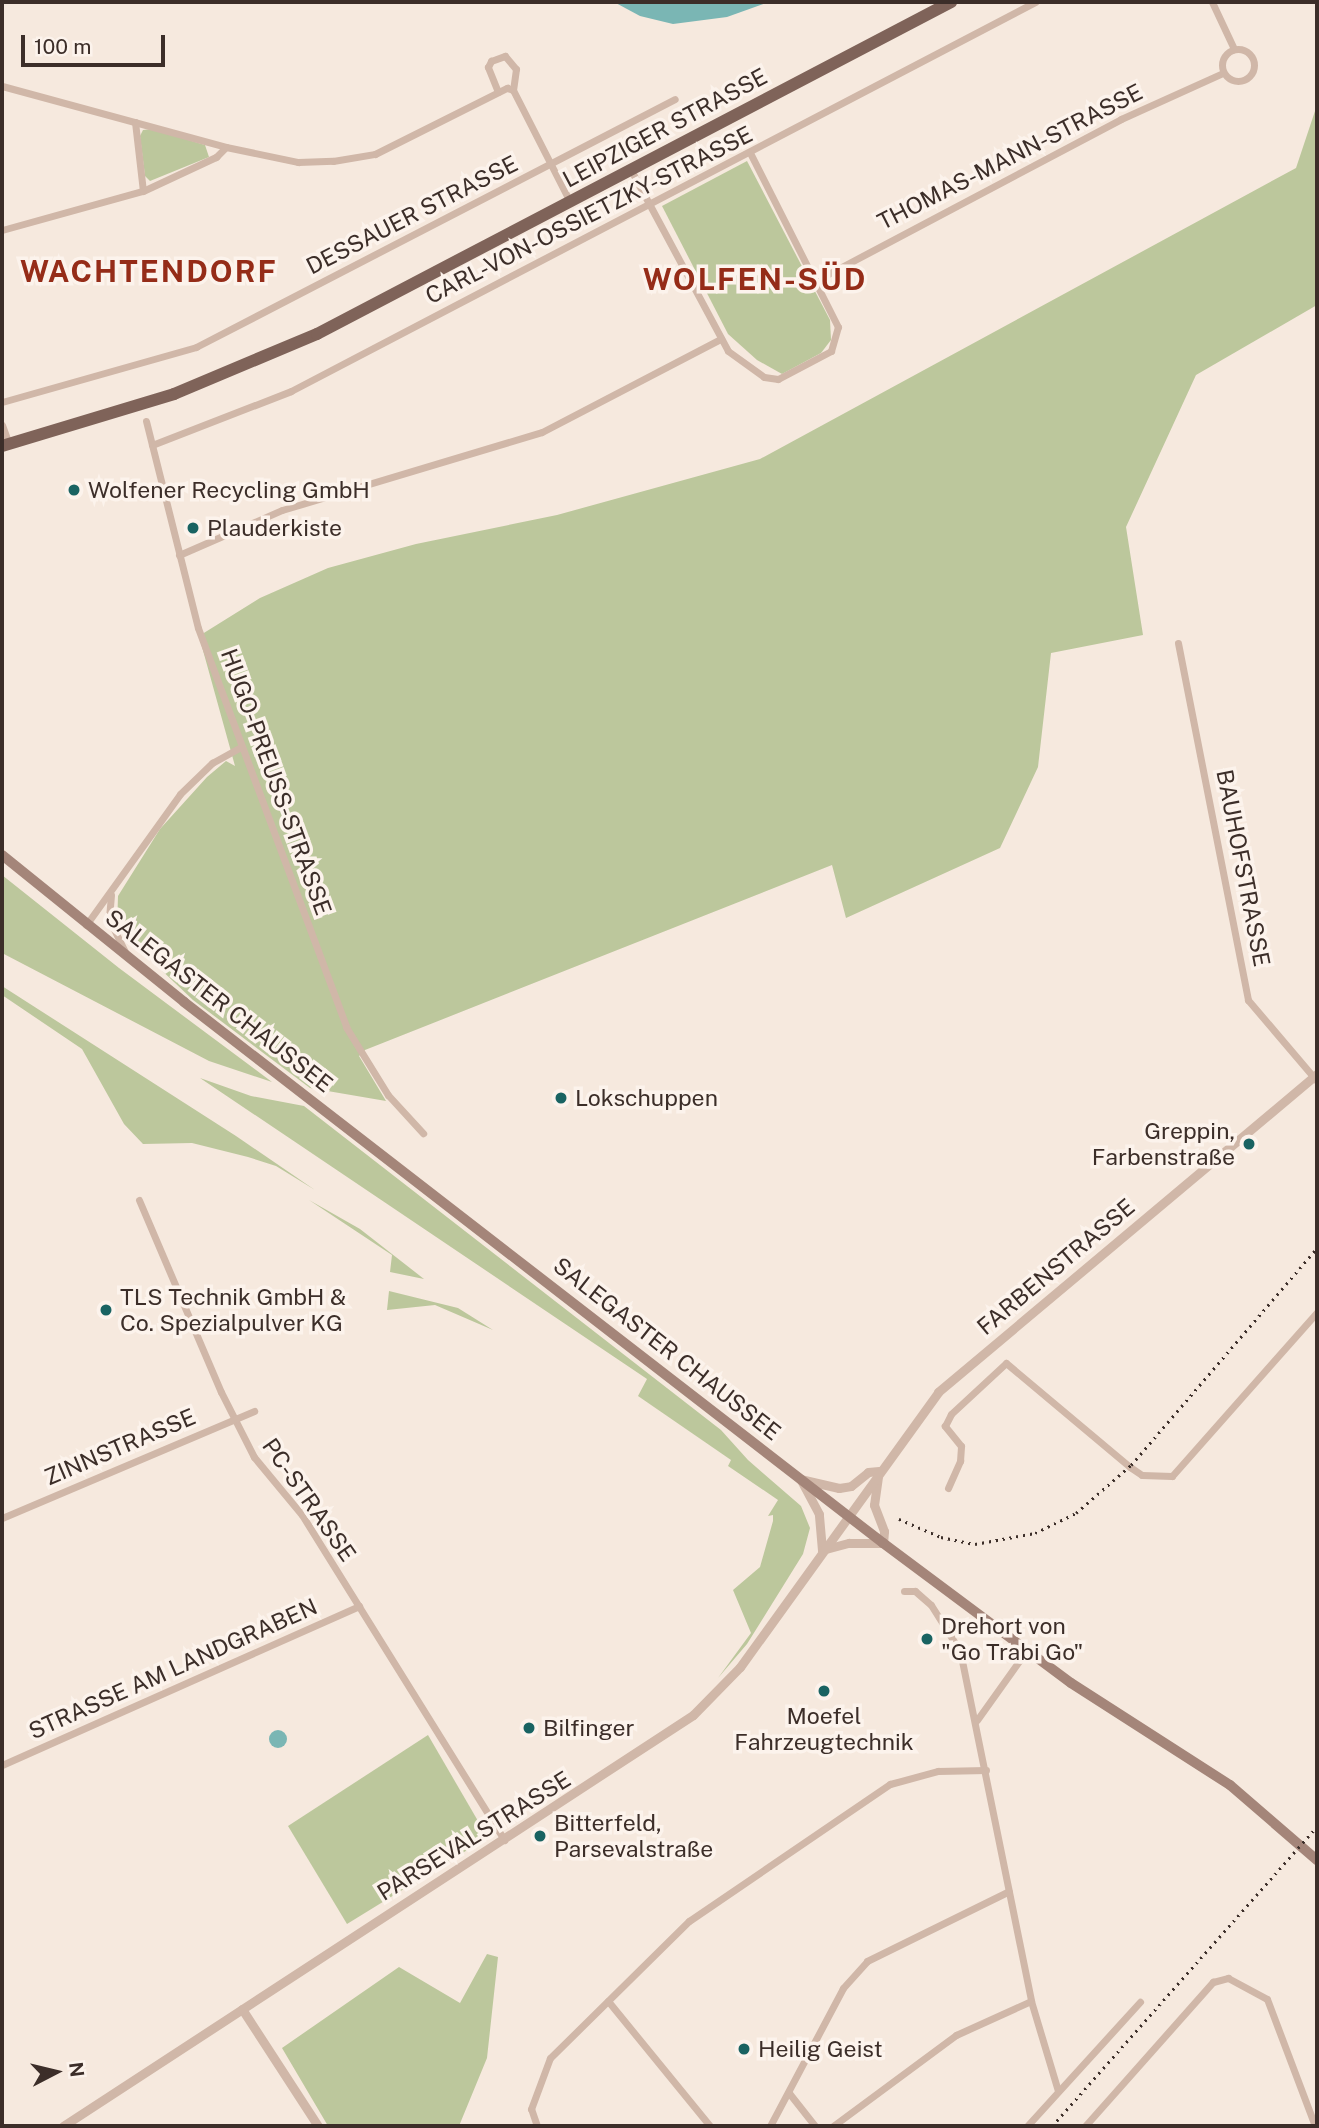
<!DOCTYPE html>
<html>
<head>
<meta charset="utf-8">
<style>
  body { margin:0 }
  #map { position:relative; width:1319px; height:2128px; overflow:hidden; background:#f6e9de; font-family:"Public Sans",sans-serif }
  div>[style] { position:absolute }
  .green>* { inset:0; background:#bcc79c }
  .water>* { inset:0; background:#7ab6b4 }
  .round { border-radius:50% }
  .minor>* { height:7px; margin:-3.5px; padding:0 3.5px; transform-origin:3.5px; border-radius:3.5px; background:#d0b7a8 }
  .minor>.ring { margin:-3.5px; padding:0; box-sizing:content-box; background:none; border:7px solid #d0b7a8; border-radius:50% }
  .tertiary>* { height:9px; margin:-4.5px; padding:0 4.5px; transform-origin:4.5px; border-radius:4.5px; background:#d0b7a8 }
  .secondary>* { height:10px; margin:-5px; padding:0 5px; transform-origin:5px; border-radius:5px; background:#a48579 }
  .primary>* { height:12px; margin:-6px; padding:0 6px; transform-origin:6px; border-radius:6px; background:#7f6359 }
  .rail>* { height:2.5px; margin-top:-1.25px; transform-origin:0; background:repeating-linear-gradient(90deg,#3c2e29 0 2px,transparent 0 7px) }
  .dots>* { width:19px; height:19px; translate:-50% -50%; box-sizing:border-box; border:4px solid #fcf3ec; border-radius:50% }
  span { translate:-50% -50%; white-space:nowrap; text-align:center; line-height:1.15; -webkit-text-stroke:7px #fcf3ec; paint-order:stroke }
  .street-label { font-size:23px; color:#3c2e29 }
  .poi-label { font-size:23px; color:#3c2e29 }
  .left { translate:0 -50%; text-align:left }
  .right { translate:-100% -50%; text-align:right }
  .district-label { font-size:30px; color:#952c18; font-weight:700; letter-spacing:2px }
  .frame { position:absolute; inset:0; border:4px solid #3c2e29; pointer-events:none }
  .north { position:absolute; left:21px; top:2037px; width:70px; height:70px; -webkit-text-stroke:5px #fcf3ec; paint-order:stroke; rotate:83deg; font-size:19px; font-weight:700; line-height:28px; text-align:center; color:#3c2e29 }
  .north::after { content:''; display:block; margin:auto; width:24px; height:32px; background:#3c2e29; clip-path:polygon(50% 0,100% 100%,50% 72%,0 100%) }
  .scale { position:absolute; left:21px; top:35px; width:144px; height:32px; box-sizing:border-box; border:4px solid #3c2e29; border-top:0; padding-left:9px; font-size:21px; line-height:24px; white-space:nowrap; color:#3c2e29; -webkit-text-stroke:5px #fcf3ec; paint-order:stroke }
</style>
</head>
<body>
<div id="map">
  <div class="green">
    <i style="clip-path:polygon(1317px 105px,1317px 305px,1196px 375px,1126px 527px,1143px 635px,1051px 653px,1038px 767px,1000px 848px,846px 918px,832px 865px,365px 1050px,359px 1056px,386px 1101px,310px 1088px,193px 1000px,117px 928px,118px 896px,160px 829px,207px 777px,226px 761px,235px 766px,199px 636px,260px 598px,328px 568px,416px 544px,557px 515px,760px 459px,1296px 168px)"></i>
    <i style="clip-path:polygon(152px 129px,205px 145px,209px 157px,150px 181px,145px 176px,140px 136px,143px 130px)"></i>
    <i style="clip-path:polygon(747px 161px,830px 320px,831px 340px,821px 353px,782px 374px,757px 360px,728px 334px,662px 206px)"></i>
    <i style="clip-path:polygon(2px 875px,119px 968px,272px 1082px,209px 1061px,2px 953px)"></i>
    <i style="clip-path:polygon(2px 986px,236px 1136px,315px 1190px,276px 1166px,248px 1157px,192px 1143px,143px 1144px,124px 1124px,82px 1049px,2px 995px)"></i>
    <i style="clip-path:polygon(200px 1078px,251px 1096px,304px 1106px,721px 1430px,748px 1460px,801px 1506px,810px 1528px,803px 1554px,747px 1644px,718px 1678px,751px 1633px,733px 1590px,760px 1567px,773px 1521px,773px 1515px,768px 1516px,778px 1500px,728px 1466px,731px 1460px,638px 1396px,647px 1379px)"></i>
    <i style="clip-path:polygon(309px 1200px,360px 1229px,424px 1279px,390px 1272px,392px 1255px)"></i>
    <i style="clip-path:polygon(389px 1291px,458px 1308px,493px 1330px,435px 1305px,387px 1310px)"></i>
    <i style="clip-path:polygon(428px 1735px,485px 1833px,482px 1841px,347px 1924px,288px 1826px)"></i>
    <i style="clip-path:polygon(487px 1954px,498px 1957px,487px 2058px,459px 2126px,328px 2126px,282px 2048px,399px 1967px,460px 2003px)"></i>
  </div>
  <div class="water">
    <i style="clip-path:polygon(614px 2px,769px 2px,727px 17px,673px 24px,640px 16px)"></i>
    <i class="round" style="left:269px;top:1730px;width:18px;height:18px"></i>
  </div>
  <div class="minor">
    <i style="left:1212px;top:2px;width:52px;rotate:64.9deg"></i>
    <i class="ring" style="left:1222px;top:49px;width:25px;height:25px"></i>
    <i style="left:2px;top:86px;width:232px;rotate:15.2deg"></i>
    <i style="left:226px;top:147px;width:74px;rotate:11.8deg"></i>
    <i style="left:298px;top:162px;width:35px;rotate:-2deg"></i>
    <i style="left:333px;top:161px;width:43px;rotate:-9.5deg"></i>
    <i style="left:375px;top:154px;width:148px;rotate:-26.6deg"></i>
    <i style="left:507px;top:88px;width:6px;rotate:18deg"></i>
    <i style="left:513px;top:90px;width:126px;rotate:63deg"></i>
    <i style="left:498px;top:92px;width:27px;rotate:-112deg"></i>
    <i style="left:488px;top:67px;width:7px;rotate:-63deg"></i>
    <i style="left:491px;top:61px;width:15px;rotate:-20deg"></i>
    <i style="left:505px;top:56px;width:17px;rotate:50deg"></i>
    <i style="left:516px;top:69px;width:21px;rotate:98deg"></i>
    <i style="left:135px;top:122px;width:69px;rotate:83.4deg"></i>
    <i style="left:631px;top:170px;width:205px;rotate:61.8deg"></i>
    <i style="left:728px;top:351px;width:44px;rotate:35.8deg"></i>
    <i style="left:764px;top:377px;width:14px;rotate:8deg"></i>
    <i style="left:778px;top:379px;width:60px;rotate:-27.8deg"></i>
    <i style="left:831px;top:351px;width:25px;rotate:-74deg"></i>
    <i style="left:838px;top:327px;width:195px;rotate:-116.8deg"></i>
    <i style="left:2px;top:230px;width:146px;rotate:-15.5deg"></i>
    <i style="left:143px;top:191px;width:81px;rotate:-25deg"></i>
    <i style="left:216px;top:157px;width:14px;rotate:-45deg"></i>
    <i style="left:817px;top:280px;width:344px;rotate:-27.9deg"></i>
    <i style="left:1121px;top:119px;width:112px;rotate:-24.3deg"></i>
    <i style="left:2px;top:402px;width:202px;rotate:-15.8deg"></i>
    <i style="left:196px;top:347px;width:539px;rotate:-27.37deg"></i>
    <i style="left:146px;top:421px;width:213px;rotate:75.9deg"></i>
    <i style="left:198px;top:628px;width:426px;rotate:69.6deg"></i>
    <i style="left:346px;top:1027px;width:80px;rotate:58.3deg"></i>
    <i style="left:388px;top:1095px;width:52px;rotate:47.4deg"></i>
    <i style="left:2px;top:425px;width:20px;rotate:70deg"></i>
    <i style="left:152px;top:445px;width:149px;rotate:-21.2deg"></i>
    <i style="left:291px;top:391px;width:840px;rotate:-27.6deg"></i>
    <i style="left:179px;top:555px;width:112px;rotate:-23.6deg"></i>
    <i style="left:282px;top:510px;width:271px;rotate:-16.7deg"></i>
    <i style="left:542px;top:432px;width:202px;rotate:-27.5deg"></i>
    <i style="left:1178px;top:643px;width:364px;rotate:78.9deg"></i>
    <i style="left:1248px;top:1000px;width:106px;rotate:49.6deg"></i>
    <i style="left:111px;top:895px;width:24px;rotate:95deg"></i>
    <i style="left:109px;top:919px;width:37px;rotate:64deg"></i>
    <i style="left:86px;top:925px;width:161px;rotate:-54.3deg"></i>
    <i style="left:180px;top:794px;width:45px;rotate:-44.1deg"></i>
    <i style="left:212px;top:763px;width:33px;rotate:-29deg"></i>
    <i style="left:139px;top:1200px;width:209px;rotate:66.9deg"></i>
    <i style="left:221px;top:1392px;width:73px;rotate:63.1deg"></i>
    <i style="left:254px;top:1457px;width:75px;rotate:50.4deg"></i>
    <i style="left:302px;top:1515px;width:383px;rotate:58.1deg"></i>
    <i style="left:948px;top:1488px;width:30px;rotate:-66deg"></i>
    <i style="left:960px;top:1461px;width:15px;rotate:-86deg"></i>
    <i style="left:961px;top:1446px;width:26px;rotate:-129deg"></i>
    <i style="left:945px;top:1426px;width:13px;rotate:-63deg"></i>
    <i style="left:951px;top:1414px;width:75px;rotate:-42.8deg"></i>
    <i style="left:1006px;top:1363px;width:162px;rotate:40deg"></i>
    <i style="left:1130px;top:1467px;width:14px;rotate:34deg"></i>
    <i style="left:1142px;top:1475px;width:30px;rotate:2deg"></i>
    <i style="left:1172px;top:1476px;width:219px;rotate:-48.5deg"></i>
    <i style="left:2px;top:1518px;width:274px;rotate:-23deg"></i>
    <i style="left:904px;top:1591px;width:11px"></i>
    <i style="left:915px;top:1591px;width:21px;rotate:41deg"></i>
    <i style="left:931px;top:1605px;width:54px;rotate:57.8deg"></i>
    <i style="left:960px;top:1651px;width:357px;rotate:78.5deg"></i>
    <i style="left:1031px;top:2001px;width:94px;rotate:73.3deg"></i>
    <i style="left:977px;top:1720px;width:86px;rotate:-54.5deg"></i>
    <i style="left:2px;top:1765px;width:391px;rotate:-24deg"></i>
    <i style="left:608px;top:2001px;width:161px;rotate:50.8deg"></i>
    <i style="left:789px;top:2093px;width:42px;rotate:51.8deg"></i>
    <i style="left:537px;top:2126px;width:18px;rotate:-109deg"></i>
    <i style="left:531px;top:2109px;width:54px;rotate:-69.6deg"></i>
    <i style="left:550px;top:2058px;width:195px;rotate:-44.6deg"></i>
    <i style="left:689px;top:1921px;width:243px;rotate:-34.3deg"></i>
    <i style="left:890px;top:1784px;width:50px;rotate:-15.2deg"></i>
    <i style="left:938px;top:1771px;width:48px;rotate:-1.2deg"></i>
    <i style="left:770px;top:2126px;width:156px;rotate:-62.1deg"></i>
    <i style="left:843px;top:1988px;width:36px;rotate:-48deg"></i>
    <i style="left:867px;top:1961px;width:158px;rotate:-26.2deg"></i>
    <i style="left:833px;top:2126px;width:153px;rotate:-36.5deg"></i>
    <i style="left:956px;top:2035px;width:82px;rotate:-24.4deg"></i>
    <i style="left:1027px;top:2126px;width:168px;rotate:-47.7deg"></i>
    <i style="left:1085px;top:2126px;width:193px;rotate:-48.4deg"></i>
    <i style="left:1213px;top:1982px;width:16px;rotate:-15deg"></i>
    <i style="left:1228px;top:1978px;width:44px;rotate:28.3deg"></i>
    <i style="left:1267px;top:1999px;width:136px;rotate:69.3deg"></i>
  </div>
  <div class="tertiary">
    <i style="left:822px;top:1550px;width:36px;rotate:-95deg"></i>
    <i style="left:819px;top:1514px;width:40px;rotate:-118deg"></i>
    <i style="left:800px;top:1479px;width:40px;rotate:13deg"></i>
    <i style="left:839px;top:1488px;width:12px;rotate:-9deg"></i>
    <i style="left:851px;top:1486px;width:22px;rotate:-39deg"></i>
    <i style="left:868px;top:1472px;width:11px;rotate:-5deg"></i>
    <i style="left:822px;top:1550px;width:28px;rotate:-15deg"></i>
    <i style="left:849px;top:1543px;width:34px"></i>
    <i style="left:883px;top:1543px;width:12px;rotate:-85deg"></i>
    <i style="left:884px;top:1531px;width:28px;rotate:-111deg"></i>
    <i style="left:874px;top:1505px;width:28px;rotate:-82deg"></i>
    <i style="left:242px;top:2009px;width:140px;rotate:57deg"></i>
    <i style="left:63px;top:2126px;width:752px;rotate:-33.12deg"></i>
    <i style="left:693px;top:1715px;width:67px;rotate:-45.6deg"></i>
    <i style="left:740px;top:1667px;width:339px;rotate:-54.2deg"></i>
    <i style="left:938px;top:1392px;width:495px;rotate:-40deg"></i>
  </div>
  <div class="secondary">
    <i style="left:2px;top:855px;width:234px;rotate:38.9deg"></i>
    <i style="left:184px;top:1002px;width:884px;rotate:37.74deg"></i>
    <i style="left:883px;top:1543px;width:234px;rotate:36.7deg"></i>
    <i style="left:1071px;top:1683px;width:189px;rotate:32.7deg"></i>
    <i style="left:1230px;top:1785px;width:115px;rotate:40.8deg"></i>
  </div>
  <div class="primary">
    <i style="left:2px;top:446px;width:180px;rotate:-16.8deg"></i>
    <i style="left:174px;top:394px;width:155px;rotate:-22.8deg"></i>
    <i style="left:317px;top:334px;width:716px;rotate:-27.64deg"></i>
  </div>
  <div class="rail">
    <i style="left:899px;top:1519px;width:46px;rotate:23.2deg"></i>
    <i style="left:941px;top:1537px;width:35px;rotate:12deg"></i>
    <i style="left:975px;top:1544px;width:61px;rotate:-10.4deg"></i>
    <i style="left:1035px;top:1533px;width:46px;rotate:-26deg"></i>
    <i style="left:1076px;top:1513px;width:73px;rotate:-41.1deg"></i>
    <i style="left:1131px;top:1465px;width:286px;rotate:-49.4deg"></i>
    <i style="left:1052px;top:2126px;width:400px;rotate:-48.5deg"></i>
  </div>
  <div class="dots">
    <i style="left:74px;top:490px;background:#196362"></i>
    <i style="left:193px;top:528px;background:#196362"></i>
    <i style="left:561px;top:1098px;background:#196362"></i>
    <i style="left:1249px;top:1144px;background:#196362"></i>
    <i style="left:106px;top:1310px;background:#196362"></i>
    <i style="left:927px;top:1639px;background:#196362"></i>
    <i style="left:824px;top:1691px;background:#196362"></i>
    <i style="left:529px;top:1728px;background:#196362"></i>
    <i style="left:540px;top:1836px;background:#196362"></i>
    <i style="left:744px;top:2049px;background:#196362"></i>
  </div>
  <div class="street-label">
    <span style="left:665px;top:128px;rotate:-28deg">LEIPZIGER STRASSE</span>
    <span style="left:1010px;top:157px;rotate:-27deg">THOMAS-MANN-STRASSE</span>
    <span style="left:412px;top:215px;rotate:-27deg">DESSAUER STRASSE</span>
    <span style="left:589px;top:215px;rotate:-27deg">CARL-VON-OSSIETZKY-STRASSE</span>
    <span style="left:276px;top:782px;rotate:70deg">HUGO-PREUSS-STRASSE</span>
    <span style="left:1243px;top:868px;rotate:79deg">BAUHOFSTRASSE</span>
    <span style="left:219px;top:1001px;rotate:38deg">SALEGASTER CHAUSSEE</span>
    <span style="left:1056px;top:1267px;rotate:-40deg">FARBENSTRASSE</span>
    <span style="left:667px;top:1349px;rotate:38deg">SALEGASTER CHAUSSEE</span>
    <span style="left:120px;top:1447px;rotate:-23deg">ZINNSTRASSE</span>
    <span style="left:309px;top:1500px;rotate:55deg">PC-STRASSE</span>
    <span style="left:173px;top:1669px;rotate:-24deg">STRASSE AM LANDGRABEN</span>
    <span style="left:474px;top:1836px;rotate:-32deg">PARSEVALSTRASSE</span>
  </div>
  <div class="poi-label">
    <span class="left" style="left:88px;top:490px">Wolfener Recycling GmbH</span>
    <span class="left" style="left:207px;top:528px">Plauderkiste</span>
    <span class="left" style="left:575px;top:1098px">Lokschuppen</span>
    <span class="right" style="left:1235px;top:1144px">Greppin,<br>Farbenstraße</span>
    <span class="left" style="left:120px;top:1310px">TLS Technik GmbH &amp;<br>Co. Spezialpulver KG</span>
    <span class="left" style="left:941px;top:1639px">Drehort von<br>"Go Trabi Go"</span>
    <span style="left:824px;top:1729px">Moefel<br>Fahrzeugtechnik</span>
    <span class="left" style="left:543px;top:1728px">Bilfinger</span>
    <span class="left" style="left:554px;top:1836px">Bitterfeld,<br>Parsevalstraße</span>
    <span class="left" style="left:758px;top:2049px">Heilig Geist</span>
  </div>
  <div class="district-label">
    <span style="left:149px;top:271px">WACHTENDORF</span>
    <span style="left:755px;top:279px">WOLFEN-SÜD</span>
  </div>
  <div class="frame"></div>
  <div class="north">N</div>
  <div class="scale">100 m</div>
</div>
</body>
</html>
